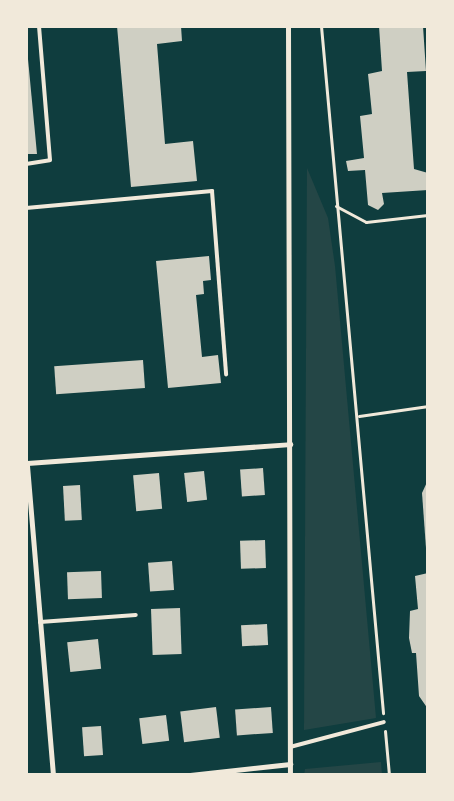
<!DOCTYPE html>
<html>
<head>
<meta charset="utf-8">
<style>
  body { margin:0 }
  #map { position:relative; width:454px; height:801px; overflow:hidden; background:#0f3d3e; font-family:Roboto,sans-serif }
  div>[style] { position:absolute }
  .green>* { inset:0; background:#244646 }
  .building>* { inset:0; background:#cfcfc3; transform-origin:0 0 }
  .path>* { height:3px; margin:-1.5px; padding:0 1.5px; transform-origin:1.5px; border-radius:1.5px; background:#f1e9da }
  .service>* { height:4px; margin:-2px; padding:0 2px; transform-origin:2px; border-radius:2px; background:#f1e9da }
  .minor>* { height:5px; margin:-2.5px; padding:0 2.5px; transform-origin:2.5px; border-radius:2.5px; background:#f1e9da }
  span { translate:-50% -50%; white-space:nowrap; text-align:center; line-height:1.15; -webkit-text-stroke:4px #f1e9da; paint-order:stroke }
  .frame { position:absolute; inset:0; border:28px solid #f1e9da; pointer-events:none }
</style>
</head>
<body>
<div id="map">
  <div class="green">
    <i style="clip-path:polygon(307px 168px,328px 218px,335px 266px,376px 718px,304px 730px)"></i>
    <i style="clip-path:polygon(381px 762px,382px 775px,304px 775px,305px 769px)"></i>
  </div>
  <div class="building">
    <i style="clip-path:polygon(117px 26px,181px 26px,182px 41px,157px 44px,165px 144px,193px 141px,197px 181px,131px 187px)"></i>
    <i style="clip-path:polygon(379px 26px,423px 26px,426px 71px,407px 72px,414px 169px,428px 173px,428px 190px,382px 193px,384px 204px,378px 210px,368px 205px,365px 170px,348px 171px,346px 161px,364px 158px,360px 116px,372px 114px,368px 74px,382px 71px)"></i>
    <i style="clip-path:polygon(26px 38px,37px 154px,26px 154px)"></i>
    <i style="clip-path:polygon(209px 256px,211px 280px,203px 281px,204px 294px,196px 295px,202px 357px,218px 355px,221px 383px,168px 388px,156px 261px)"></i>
    <i style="left:143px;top:360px;width:28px;height:89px;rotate:86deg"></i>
    <i style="left:263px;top:468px;width:27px;height:23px;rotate:86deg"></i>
    <i style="left:204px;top:471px;width:29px;height:20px;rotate:84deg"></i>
    <i style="left:159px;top:473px;width:36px;height:26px;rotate:85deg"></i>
    <i style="clip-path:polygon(428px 480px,428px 548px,426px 548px,422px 493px)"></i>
    <i style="left:80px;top:485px;width:35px;height:17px;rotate:87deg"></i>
    <i style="left:265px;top:540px;width:28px;height:25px;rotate:88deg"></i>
    <i style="left:172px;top:561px;width:29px;height:24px;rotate:86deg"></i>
    <i style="left:101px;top:571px;width:27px;height:34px;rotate:88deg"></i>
    <i style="clip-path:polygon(428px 573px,428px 709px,419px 696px,416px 653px,412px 653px,409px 638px,410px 611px,418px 609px,415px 576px)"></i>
    <i style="left:180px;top:608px;width:46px;height:29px;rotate:88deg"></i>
    <i style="left:267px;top:624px;width:21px;height:26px;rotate:87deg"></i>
    <i style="left:98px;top:639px;width:30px;height:31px;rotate:84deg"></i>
    <i style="left:216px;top:707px;width:31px;height:36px;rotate:83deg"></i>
    <i style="left:271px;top:707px;width:26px;height:36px;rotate:86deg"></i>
    <i style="left:166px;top:715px;width:26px;height:27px;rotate:83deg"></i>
    <i style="left:101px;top:726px;width:29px;height:19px;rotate:86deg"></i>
  </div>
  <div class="path">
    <i style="left:321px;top:26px;width:690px;rotate:84.84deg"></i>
    <i style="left:336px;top:206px;width:34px;rotate:28deg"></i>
    <i style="left:366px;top:222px;width:62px;rotate:-6.4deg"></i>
    <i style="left:359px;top:416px;width:70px;rotate:-8.2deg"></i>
    <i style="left:385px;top:731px;width:44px;rotate:84.8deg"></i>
  </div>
  <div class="service">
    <i style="left:26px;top:164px;width:24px;rotate:-9deg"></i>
    <i style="left:50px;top:160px;width:134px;rotate:-94.7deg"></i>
    <i style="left:26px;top:208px;width:187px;rotate:-5.2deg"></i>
    <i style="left:212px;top:191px;width:184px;rotate:85.6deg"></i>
    <i style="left:40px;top:622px;width:96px;rotate:-4.2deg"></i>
    <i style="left:290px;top:747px;width:97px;rotate:-14.9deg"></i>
  </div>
  <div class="minor">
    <i style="left:288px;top:26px;width:749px;rotate:89.85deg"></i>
    <i style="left:53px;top:775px;width:313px;rotate:-94.8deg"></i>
    <i style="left:27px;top:463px;width:264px;rotate:-4.1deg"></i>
    <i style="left:190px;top:775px;width:101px;rotate:-6.3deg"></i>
  </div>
  <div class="frame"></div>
</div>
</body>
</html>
